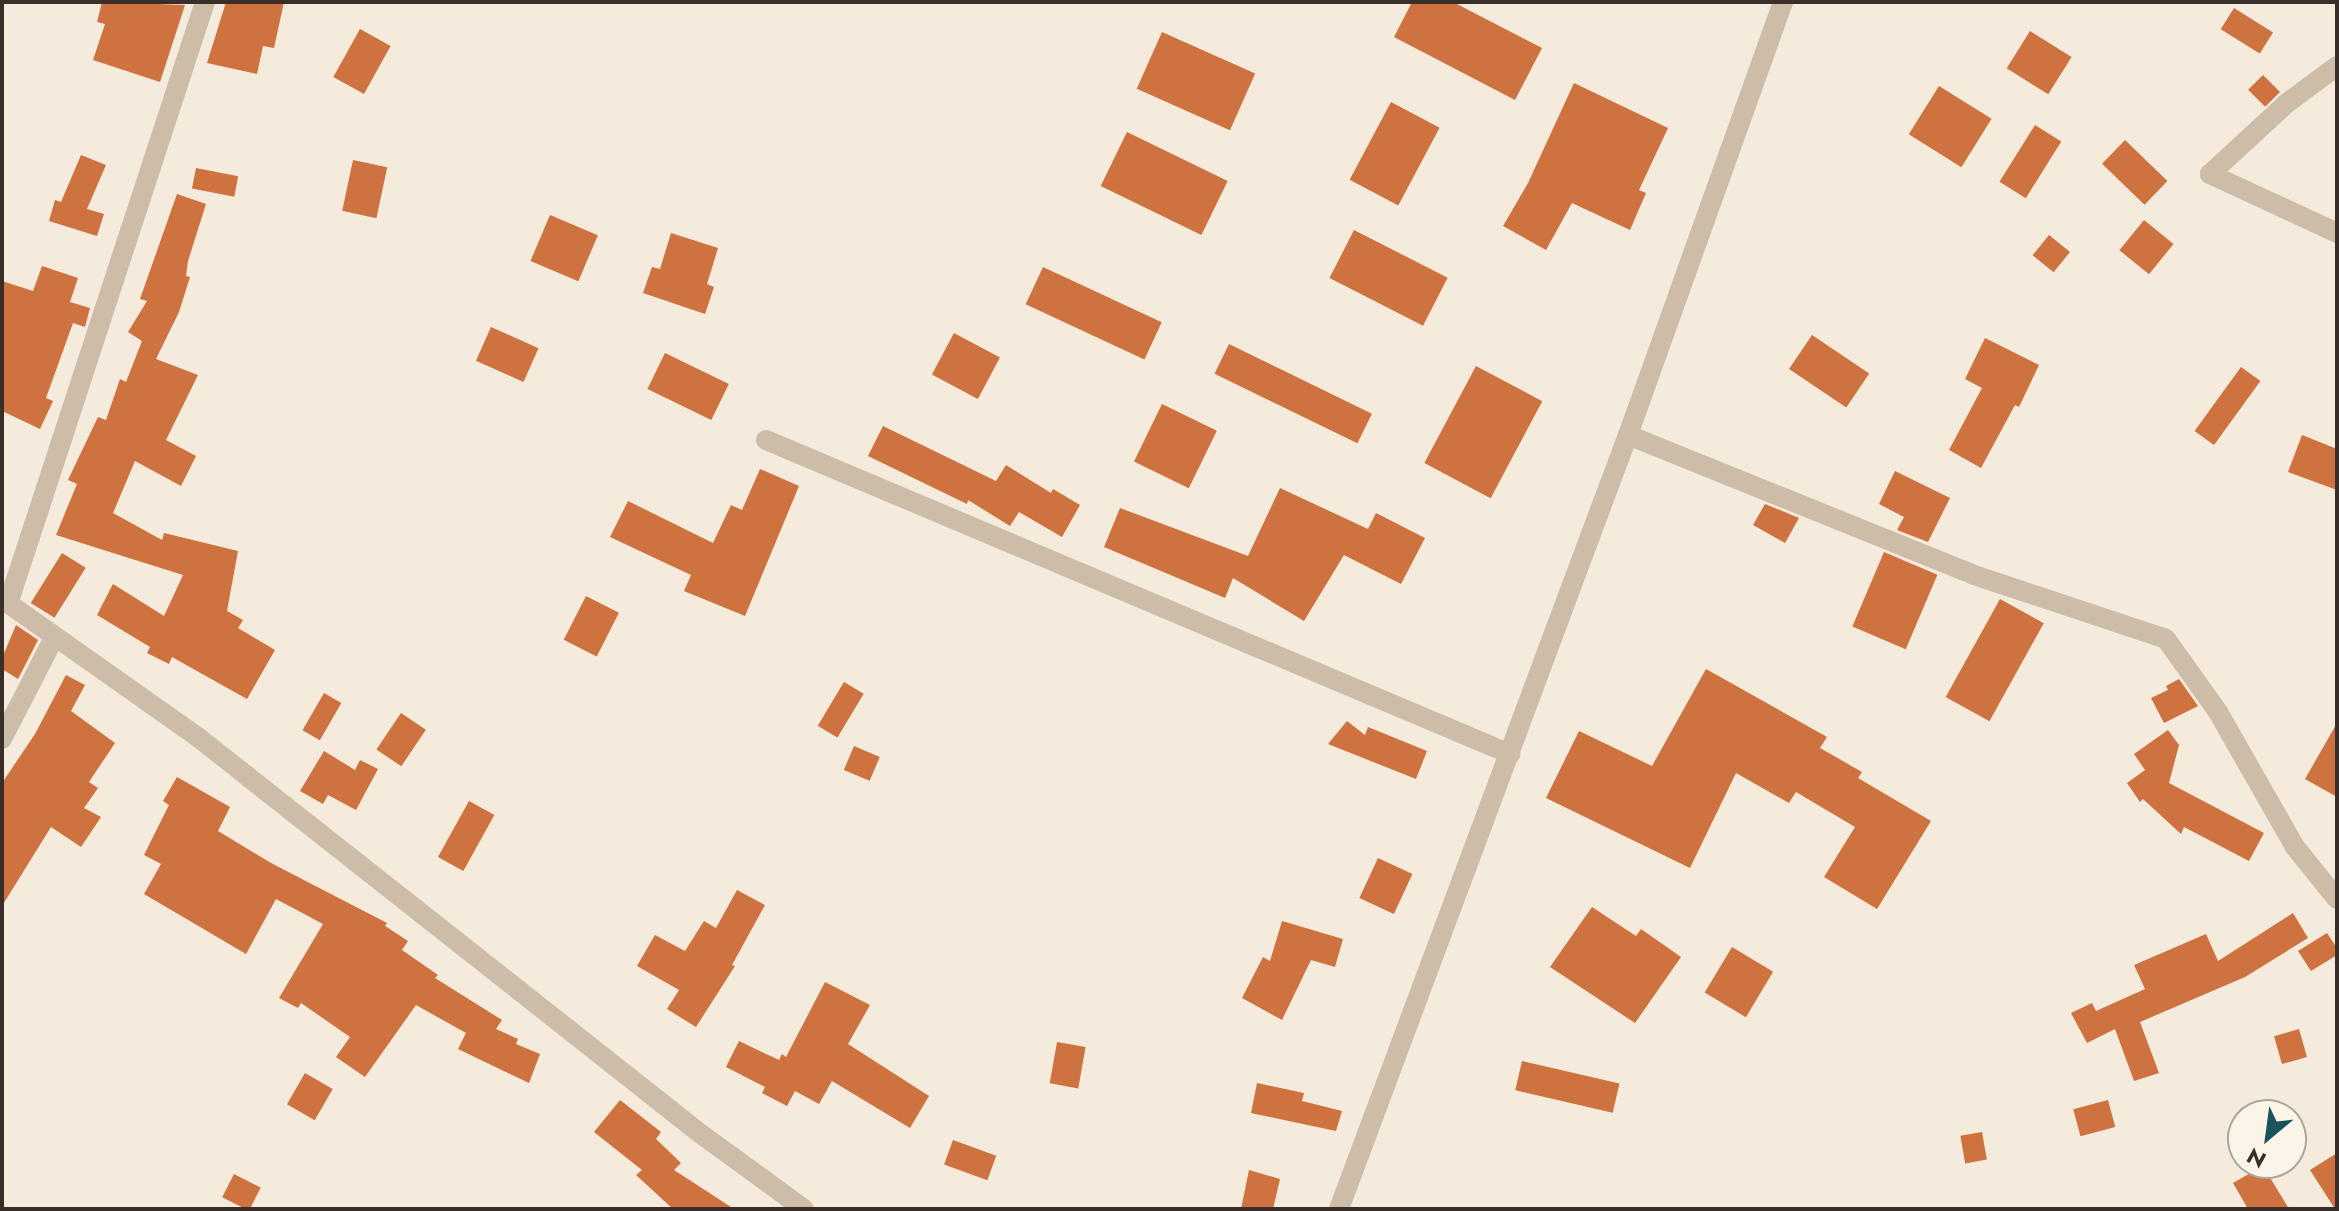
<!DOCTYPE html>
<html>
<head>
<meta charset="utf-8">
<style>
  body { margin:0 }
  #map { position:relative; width:2339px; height:1211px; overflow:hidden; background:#f4ebdc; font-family:Jost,sans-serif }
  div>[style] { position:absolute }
  .building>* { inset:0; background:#ce723f; transform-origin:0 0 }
  .minor>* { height:20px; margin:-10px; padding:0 10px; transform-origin:10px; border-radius:10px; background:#cdbca7 }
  span { translate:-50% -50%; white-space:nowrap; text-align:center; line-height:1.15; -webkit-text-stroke:8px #fbf5e9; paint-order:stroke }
  .frame { position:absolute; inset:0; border:4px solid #392f28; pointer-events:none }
  .north { position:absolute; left:2227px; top:1099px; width:80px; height:80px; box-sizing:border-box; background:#fbf5e9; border:2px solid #ada69c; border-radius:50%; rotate:209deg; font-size:22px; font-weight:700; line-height:32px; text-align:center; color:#392f28 }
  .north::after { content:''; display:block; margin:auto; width:28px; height:36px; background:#1a525d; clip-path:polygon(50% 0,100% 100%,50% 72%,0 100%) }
</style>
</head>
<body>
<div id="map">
  <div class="building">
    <i style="clip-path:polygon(102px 2px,185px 5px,160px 82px,93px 60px,105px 24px,97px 22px)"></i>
    <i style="clip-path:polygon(226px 2px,284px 2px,274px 48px,263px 46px,257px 74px,207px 63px)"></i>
    <i style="clip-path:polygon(1412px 2px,1453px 2px,1542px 48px,1515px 100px,1394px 37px)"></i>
    <i style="left:2234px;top:8px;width:46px;height:25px;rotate:32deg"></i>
    <i style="left:360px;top:29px;width:35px;height:55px;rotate:29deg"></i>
    <i style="left:2030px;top:31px;width:49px;height:44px;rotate:32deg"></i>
    <i style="left:1162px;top:32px;width:102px;height:62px;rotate:24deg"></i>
    <i style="left:2263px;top:75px;width:24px;height:21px;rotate:45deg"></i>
    <i style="clip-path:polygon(1574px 83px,1668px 128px,1639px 190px,1646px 193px,1630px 230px,1572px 203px,1546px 250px,1503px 226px,1528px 183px)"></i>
    <i style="left:1939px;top:86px;width:62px;height:57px;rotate:32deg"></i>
    <i style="left:1391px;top:102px;width:55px;height:88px;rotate:28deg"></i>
    <i style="left:2035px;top:125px;width:31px;height:67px;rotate:32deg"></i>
    <i style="left:1127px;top:132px;width:112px;height:60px;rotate:26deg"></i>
    <i style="left:2125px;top:140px;width:59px;height:33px;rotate:44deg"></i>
    <i style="clip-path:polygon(81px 155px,106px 165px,87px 209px,104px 214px,97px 236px,49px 221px,55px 200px,61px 202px)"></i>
    <i style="left:353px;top:160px;width:35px;height:52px;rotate:12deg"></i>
    <i style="left:196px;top:168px;width:43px;height:21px;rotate:11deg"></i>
    <i style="clip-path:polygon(177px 194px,206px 204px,188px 261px,186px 276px,190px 277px,179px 312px,156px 359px,198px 375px,166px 440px,196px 456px,181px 486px,135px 461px,113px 513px,162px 540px,164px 533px,238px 551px,227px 611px,243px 620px,238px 628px,275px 650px,247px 699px,172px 657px,169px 664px,147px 653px,150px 647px,97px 615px,113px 584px,164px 616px,183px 575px,56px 535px,77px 484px,68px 480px,98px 417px,106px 420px,120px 379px,126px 382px,142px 341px,128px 332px,147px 301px,140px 299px)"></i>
    <i style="left:550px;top:215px;width:52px;height:50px;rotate:23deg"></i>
    <i style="left:2144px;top:220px;width:38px;height:39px;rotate:39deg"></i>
    <i style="left:1354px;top:230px;width:105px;height:54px;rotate:27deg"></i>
    <i style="clip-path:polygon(671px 233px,718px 248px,707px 284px,714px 287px,705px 314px,643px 293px,652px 267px,660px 269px)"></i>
    <i style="left:2049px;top:235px;width:27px;height:26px;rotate:39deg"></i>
    <i style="clip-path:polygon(42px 266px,78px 278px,70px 302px,90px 308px,85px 327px,73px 323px,46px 398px,53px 401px,40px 429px,2px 411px,2px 281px,33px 291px)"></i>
    <i style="left:1043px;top:267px;width:131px;height:41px;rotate:25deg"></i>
    <i style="left:491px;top:327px;width:52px;height:37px;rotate:24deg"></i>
    <i style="left:954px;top:333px;width:52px;height:47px;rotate:28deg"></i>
    <i style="left:1812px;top:335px;width:69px;height:41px;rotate:34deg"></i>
    <i style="clip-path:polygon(1985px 338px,2039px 365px,2019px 407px,2015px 405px,1981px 468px,1949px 450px,1982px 388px,1965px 379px)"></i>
    <i style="left:1229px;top:344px;width:159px;height:33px;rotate:26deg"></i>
    <i style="left:665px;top:353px;width:71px;height:40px;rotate:26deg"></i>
    <i style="left:1476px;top:366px;width:75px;height:110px;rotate:28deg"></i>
    <i style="left:2241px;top:367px;width:24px;height:79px;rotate:36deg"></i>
    <i style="left:1162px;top:404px;width:61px;height:64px;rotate:26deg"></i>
    <i style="clip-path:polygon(883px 426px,996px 481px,1006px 465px,1051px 493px,1053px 489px,1080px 505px,1062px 537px,1019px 512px,1010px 526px,968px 500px,967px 504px,868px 456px)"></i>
    <i style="clip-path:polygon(2302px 435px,2337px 449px,2337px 490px,2288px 472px)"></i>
    <i style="clip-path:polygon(760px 469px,799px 486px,745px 616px,684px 591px,691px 575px,610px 537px,628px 501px,713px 543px,731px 505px,742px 510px)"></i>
    <i style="clip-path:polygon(1895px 471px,1950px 498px,1928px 542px,1897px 530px,1904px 517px,1879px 504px)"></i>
    <i style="clip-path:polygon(1280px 488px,1368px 529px,1376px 513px,1425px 538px,1401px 584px,1344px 555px,1304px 621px,1233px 578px,1225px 598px,1104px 547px,1120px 508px,1248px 556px)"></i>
    <i style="clip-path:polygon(1765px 504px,1799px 518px,1785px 543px,1753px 525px)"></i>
    <i style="left:1884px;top:552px;width:58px;height:81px;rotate:23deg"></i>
    <i style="left:62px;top:553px;width:28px;height:59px;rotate:32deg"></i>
    <i style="left:586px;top:596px;width:37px;height:49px;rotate:27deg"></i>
    <i style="left:2000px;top:599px;width:50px;height:112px;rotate:29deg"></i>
    <i style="clip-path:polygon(16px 625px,38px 640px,18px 679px,2px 669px,2px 658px)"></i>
    <i style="clip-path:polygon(1706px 669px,1827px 737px,1820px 748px,1862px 772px,1858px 778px,1931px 821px,1877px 909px,1824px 877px,1855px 827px,1796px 792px,1789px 803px,1736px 773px,1690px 868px,1546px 798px,1579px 731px,1652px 766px)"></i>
    <i style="clip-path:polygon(66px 675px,85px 685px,71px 711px,115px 743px,89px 782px,98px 788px,84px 808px,101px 817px,81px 847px,51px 827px,2px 906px,2px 783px,35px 734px)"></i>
    <i style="clip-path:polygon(2179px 679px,2198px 706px,2164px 723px,2151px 698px,2168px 690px,2166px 686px)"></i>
    <i style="left:844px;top:682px;width:23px;height:51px;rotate:31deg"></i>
    <i style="left:324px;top:693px;width:20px;height:43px;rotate:30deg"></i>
    <i style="left:401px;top:713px;width:30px;height:44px;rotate:34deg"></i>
    <i style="clip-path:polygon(1347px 721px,1365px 735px,1368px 727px,1427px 751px,1416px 779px,1328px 744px)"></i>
    <i style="clip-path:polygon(2337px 723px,2337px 797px,2305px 779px)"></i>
    <i style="clip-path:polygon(2168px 730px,2179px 745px,2169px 783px,2264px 833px,2249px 861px,2184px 827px,2181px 834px,2143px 799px,2140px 802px,2127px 783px,2145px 770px,2134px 754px)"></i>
    <i style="left:854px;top:746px;width:28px;height:26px;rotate:23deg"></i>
    <i style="clip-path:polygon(324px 751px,355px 770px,360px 760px,378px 769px,356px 810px,328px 795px,323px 804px,300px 791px)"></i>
    <i style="clip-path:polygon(177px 777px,230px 807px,218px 831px,271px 863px,387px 923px,385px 926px,408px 941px,402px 950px,438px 975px,435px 978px,502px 1020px,496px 1029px,518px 1039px,516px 1044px,540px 1054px,529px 1083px,458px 1049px,466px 1033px,416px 1005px,365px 1077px,336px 1057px,350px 1037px,301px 1003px,298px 1008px,279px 998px,323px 924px,276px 899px,246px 954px,144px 894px,161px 864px,144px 855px,169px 805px,163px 801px)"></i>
    <i style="left:469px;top:801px;width:29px;height:64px;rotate:29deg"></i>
    <i style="left:1378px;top:858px;width:38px;height:44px;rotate:25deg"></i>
    <i style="clip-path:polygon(737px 890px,765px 905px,732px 965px,735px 966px,696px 1027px,667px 1009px,679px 990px,637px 966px,655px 935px,685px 951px,704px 921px,716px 928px)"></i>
    <i style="clip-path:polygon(1592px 907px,1636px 936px,1641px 929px,1681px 957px,1635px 1023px,1550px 967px)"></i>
    <i style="clip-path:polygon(2293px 913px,2308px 938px,2245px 977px,2140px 1022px,2159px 1073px,2134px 1081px,2115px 1029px,2087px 1043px,2071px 1013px,2092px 1003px,2096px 1011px,2145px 989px,2134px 965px,2206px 934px,2218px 961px)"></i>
    <i style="clip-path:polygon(1282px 921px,1343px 939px,1335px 967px,1311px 960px,1282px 1020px,1242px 998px,1263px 957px,1270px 961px)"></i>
    <i style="clip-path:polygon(2327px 933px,2337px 948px,2337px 955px,2311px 971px,2298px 951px)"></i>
    <i style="left:1732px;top:947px;width:48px;height:53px;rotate:31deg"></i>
    <i style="clip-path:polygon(825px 982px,870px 1005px,848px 1044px,929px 1096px,910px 1128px,832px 1081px,819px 1104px,795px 1091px,787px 1106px,762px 1093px,765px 1087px,726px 1067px,739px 1041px,779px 1060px,782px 1054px,786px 1057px)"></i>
    <i style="left:2299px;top:1029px;width:29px;height:26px;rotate:74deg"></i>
    <i style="left:1057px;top:1042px;width:29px;height:42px;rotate:10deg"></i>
    <i style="left:1522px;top:1061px;width:100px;height:30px;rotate:13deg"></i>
    <i style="left:305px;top:1073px;width:32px;height:36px;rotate:30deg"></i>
    <i style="clip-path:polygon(1257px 1083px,1304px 1093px,1302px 1101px,1342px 1111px,1336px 1131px,1251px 1113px)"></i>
    <i style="clip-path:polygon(620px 1100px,661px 1132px,656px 1139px,681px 1163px,674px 1170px,734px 1209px,673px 1209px,636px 1175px,642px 1170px,594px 1132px)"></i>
    <i style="left:2108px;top:1100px;width:28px;height:36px;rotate:75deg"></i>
    <i style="left:1982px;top:1132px;width:28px;height:22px;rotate:80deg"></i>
    <i style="left:953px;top:1140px;width:46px;height:26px;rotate:20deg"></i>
    <i style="clip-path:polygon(2337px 1153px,2337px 1209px,2335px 1209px,2310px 1170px)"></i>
    <i style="clip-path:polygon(2263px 1166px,2289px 1209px,2248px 1209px,2233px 1183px)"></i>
    <i style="clip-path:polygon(1249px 1170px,1280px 1179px,1273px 1209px,1241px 1209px)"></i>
    <i style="left:234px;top:1174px;width:30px;height:26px;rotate:27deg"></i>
  </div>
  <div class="minor">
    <i style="left:2337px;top:66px;width:62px;rotate:143.5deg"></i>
    <i style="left:2287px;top:103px;width:105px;rotate:137.3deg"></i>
    <i style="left:2210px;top:174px;width:140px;rotate:24.9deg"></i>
    <i style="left:1628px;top:435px;width:373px;rotate:22deg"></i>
    <i style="left:1974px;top:575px;width:202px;rotate:18.4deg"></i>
    <i style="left:2166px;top:639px;width:90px;rotate:54.5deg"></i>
    <i style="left:2218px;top:712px;width:155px;rotate:60.3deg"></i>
    <i style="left:2295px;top:847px;width:67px;rotate:51.1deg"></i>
    <i style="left:766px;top:440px;width:808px;rotate:22.88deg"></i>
    <i style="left:2px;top:599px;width:241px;rotate:35.2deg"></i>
    <i style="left:199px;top:738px;width:639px;rotate:38.27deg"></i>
    <i style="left:701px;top:1134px;width:127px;rotate:36.1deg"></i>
    <i style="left:9px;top:601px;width:630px;rotate:-71.88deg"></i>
    <i style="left:2px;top:739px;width:114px;rotate:-62.8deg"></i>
    <i style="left:1339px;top:1209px;width:826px;rotate:-69.53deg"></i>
    <i style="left:1628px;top:435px;width:460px;rotate:-70.3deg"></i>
  </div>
  <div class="frame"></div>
  <div class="north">N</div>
</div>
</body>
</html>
